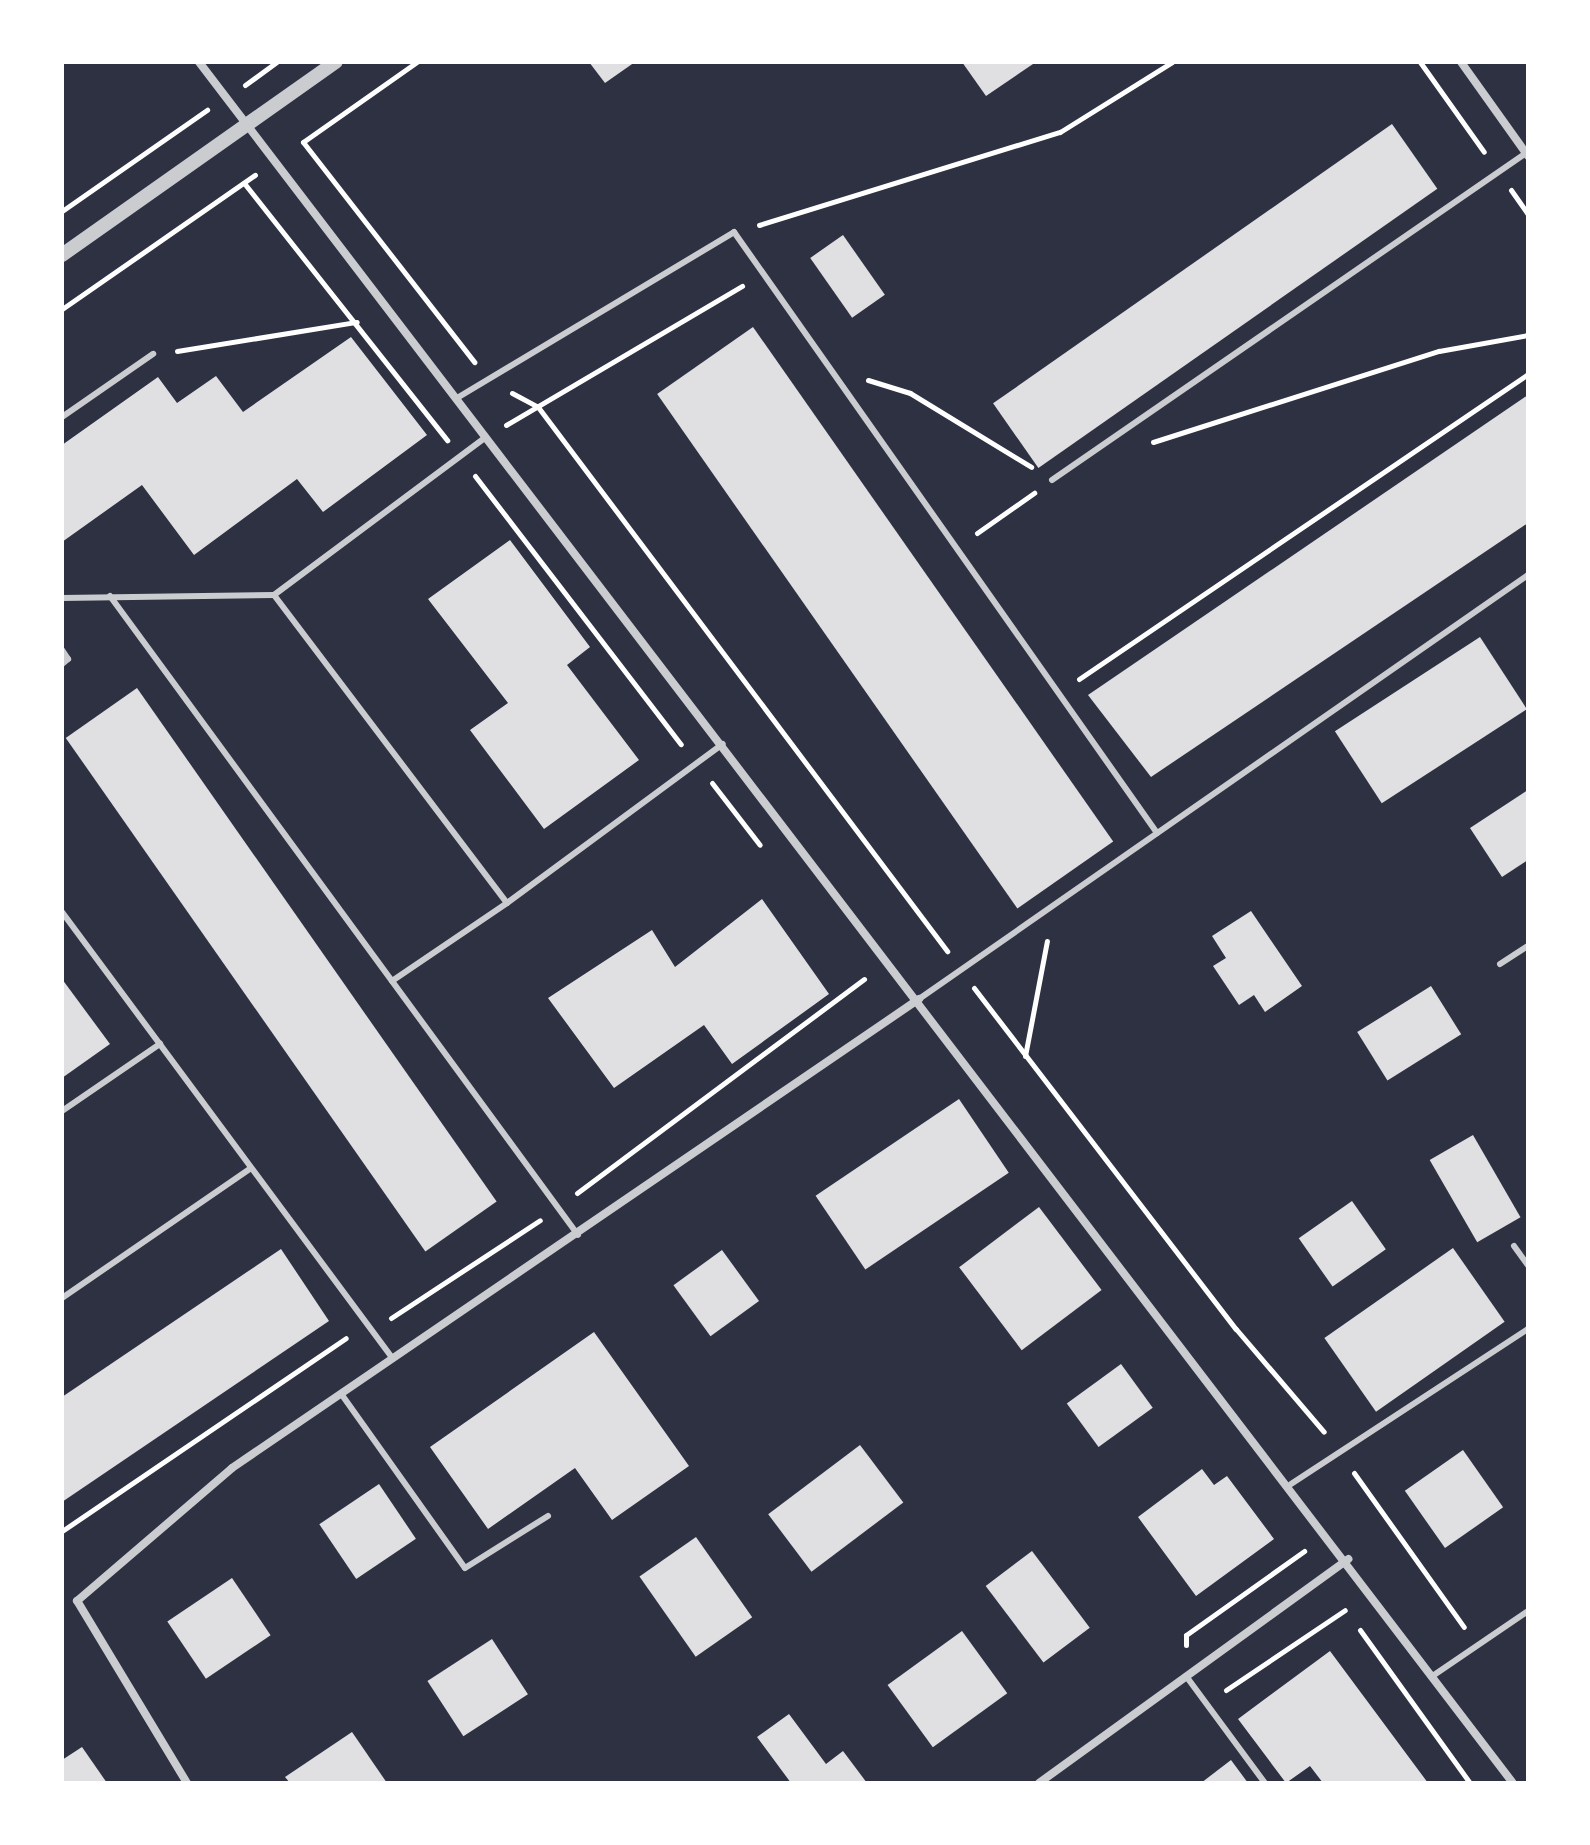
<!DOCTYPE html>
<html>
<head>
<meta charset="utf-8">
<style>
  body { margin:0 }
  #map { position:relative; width:1590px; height:1845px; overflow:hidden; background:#2d3142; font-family:Helvetica,sans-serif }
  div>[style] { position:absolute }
  .building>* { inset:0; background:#e0e0e3; transform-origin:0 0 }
  .path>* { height:5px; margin:-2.5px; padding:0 2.5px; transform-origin:2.5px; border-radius:2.5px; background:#fff }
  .service>* { height:6px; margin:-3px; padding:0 3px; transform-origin:3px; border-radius:3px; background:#caccd0 }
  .minor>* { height:8px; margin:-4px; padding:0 4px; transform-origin:4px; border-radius:4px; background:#caccd0 }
  .tertiary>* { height:14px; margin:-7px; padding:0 7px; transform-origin:7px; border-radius:7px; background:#caccd0 }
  span { translate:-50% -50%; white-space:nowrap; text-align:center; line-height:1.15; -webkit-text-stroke:6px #fff; paint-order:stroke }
  .frame { position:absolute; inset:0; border:64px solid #fff; pointer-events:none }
</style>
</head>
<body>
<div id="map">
  <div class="building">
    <i style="clip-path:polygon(589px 62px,635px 62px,605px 83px)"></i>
    <i style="clip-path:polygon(962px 62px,1036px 62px,986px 96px)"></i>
    <i style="left:1392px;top:124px;width:79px;height:487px;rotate:55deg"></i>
    <i style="left:843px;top:235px;width:73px;height:40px;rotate:55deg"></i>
    <i style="left:753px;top:327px;width:628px;height:117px;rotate:55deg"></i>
    <i style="clip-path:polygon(351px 337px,427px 435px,323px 512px,297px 479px,194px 555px,142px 485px,62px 542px,62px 445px,158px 377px,177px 403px,216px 376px,243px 412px)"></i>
    <i style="clip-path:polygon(1528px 395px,1528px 523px,1151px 777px,1088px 695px)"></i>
    <i style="clip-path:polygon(510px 540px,590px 647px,567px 665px,639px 760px,544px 829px,470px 730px,508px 703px,428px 599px)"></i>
    <i style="left:1480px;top:637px;width:86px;height:173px;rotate:57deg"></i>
    <i style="left:137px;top:688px;width:627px;height:87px;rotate:55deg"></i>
    <i style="clip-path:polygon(1528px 790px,1528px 860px,1502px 877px,1470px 828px)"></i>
    <i style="clip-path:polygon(762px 899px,829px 994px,732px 1064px,704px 1025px,614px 1088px,548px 998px,652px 930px,675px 967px)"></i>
    <i style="clip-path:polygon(1251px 911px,1302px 986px,1265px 1012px,1254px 995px,1239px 1005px,1213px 966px,1226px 958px,1212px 936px)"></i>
    <i style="clip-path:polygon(62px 979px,110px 1044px,62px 1078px)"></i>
    <i style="left:1431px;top:986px;width:57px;height:87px;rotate:58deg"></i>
    <i style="left:959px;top:1099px;width:89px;height:173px;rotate:56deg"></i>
    <i style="left:1473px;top:1135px;width:95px;height:50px;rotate:60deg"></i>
    <i style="left:1352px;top:1201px;width:59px;height:65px;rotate:55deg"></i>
    <i style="left:1039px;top:1207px;width:104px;height:100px;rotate:53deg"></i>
    <i style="left:1453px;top:1248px;width:90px;height:157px;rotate:55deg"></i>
    <i style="clip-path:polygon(281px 1249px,329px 1321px,62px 1502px,62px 1397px)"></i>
    <i style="left:722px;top:1250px;width:63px;height:60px;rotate:54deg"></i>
    <i style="clip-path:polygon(594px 1332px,689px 1466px,612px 1520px,575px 1468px,488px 1529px,430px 1447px)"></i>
    <i style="left:1121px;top:1364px;width:54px;height:67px;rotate:54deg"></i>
    <i style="left:860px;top:1445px;width:72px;height:115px;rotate:53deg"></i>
    <i style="left:1463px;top:1450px;width:70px;height:71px;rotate:55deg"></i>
    <i style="clip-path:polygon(1202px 1469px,1214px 1485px,1227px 1476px,1274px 1539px,1196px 1596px,1138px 1517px)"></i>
    <i style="left:379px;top:1484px;width:66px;height:72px;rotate:56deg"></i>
    <i style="left:696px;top:1537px;width:98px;height:69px;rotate:55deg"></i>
    <i style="left:1032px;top:1551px;width:96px;height:58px;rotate:53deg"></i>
    <i style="left:232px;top:1578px;width:69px;height:78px;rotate:56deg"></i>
    <i style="left:962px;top:1631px;width:77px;height:92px;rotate:54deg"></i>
    <i style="left:492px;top:1639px;width:66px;height:77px;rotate:57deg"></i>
    <i style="clip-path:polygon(1330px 1651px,1428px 1783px,1323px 1783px,1310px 1766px,1286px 1783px,1238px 1719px)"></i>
    <i style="clip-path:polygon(789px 1714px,826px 1764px,843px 1751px,867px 1783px,791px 1783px,757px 1737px)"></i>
    <i style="clip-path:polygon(352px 1732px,387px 1783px,290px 1783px,285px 1777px)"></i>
    <i style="clip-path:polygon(82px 1747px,107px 1783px,62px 1783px,62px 1760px)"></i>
    <i style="clip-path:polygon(1231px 1760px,1248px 1783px,1201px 1783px)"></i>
  </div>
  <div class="path">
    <i style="left:1420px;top:62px;width:110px;rotate:54.6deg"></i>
    <i style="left:245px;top:85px;width:39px;rotate:-36deg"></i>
    <i style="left:303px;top:142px;width:279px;rotate:52.1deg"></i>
    <i style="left:303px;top:142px;width:139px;rotate:-35.1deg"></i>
    <i style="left:244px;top:183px;width:328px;rotate:51.7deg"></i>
    <i style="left:1511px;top:190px;width:29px;rotate:55deg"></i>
    <i style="left:62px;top:211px;width:177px;rotate:-34.9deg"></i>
    <i style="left:759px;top:225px;width:315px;rotate:-17.2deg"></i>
    <i style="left:1060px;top:132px;width:132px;rotate:-32deg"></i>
    <i style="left:62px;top:309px;width:235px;rotate:-34.8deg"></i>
    <i style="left:177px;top:351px;width:182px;rotate:-9.2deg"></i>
    <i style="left:868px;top:380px;width:44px;rotate:17.2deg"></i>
    <i style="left:910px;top:393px;width:142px;rotate:31.4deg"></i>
    <i style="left:512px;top:393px;width:30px;rotate:28deg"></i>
    <i style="left:538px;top:407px;width:681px;rotate:53.06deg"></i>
    <i style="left:506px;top:425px;width:274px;rotate:-30.5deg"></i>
    <i style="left:1153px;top:442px;width:300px;rotate:-17.7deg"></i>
    <i style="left:1439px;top:351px;width:90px;rotate:-10.2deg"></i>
    <i style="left:475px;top:476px;width:338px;rotate:52.5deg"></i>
    <i style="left:977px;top:533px;width:70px;rotate:-35.1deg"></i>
    <i style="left:1079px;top:679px;width:543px;rotate:-34.19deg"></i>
    <i style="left:712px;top:783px;width:78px;rotate:52.3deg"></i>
    <i style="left:974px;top:988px;width:430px;rotate:52.5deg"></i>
    <i style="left:1236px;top:1329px;width:135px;rotate:49.5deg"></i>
    <i style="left:1025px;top:1056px;width:117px;rotate:-79.2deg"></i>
    <i style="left:577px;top:1193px;width:358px;rotate:-36.7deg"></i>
    <i style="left:391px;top:1318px;width:178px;rotate:-33.3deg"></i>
    <i style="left:1354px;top:1473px;width:189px;rotate:54.5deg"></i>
    <i style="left:62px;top:1531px;width:343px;rotate:-34.2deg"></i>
    <i style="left:1360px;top:1630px;width:188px;rotate:54.3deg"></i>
    <i style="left:1186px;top:1645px;width:10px;rotate:-90deg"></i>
    <i style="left:1186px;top:1635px;width:145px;rotate:-35.4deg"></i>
    <i style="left:1226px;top:1690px;width:143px;rotate:-33.9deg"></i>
  </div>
  <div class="service">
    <i style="left:457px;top:398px;width:323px;rotate:-30.9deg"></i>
    <i style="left:734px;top:232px;width:735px;rotate:54.86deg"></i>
    <i style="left:62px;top:417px;width:111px;rotate:-34.7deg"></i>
    <i style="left:1052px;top:480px;width:576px;rotate:-34.6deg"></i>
    <i style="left:274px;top:595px;width:386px;rotate:52.9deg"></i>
    <i style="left:507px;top:903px;width:268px;rotate:-36.4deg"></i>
    <i style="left:110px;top:596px;width:792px;rotate:53.78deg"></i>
    <i style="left:62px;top:598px;width:212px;rotate:-0.8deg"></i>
    <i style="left:274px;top:595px;width:264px;rotate:-36.7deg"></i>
    <i style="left:62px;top:650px;width:11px;rotate:56deg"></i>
    <i style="left:68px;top:659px;width:8px;rotate:140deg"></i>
    <i style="left:62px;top:912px;width:556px;rotate:53.48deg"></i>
    <i style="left:1500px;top:964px;width:33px;rotate:-33deg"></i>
    <i style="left:392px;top:981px;width:139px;rotate:-34.1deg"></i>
    <i style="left:919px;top:999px;width:742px;rotate:-34.85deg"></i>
    <i style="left:62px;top:1111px;width:119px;rotate:-34.4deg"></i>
    <i style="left:1514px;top:1246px;width:24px;rotate:54deg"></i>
    <i style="left:62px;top:1298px;width:229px;rotate:-34.5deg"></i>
    <i style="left:342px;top:1395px;width:212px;rotate:54.6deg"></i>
    <i style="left:465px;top:1568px;width:98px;rotate:-32.1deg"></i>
    <i style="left:1291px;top:1484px;width:283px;rotate:-33.2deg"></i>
    <i style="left:1434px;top:1675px;width:114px;rotate:-34.2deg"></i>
    <i style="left:1186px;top:1676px;width:133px;rotate:53.6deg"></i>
  </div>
  <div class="minor">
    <i style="left:199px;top:62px;width:2165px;rotate:52.64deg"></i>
    <i style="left:1461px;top:62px;width:115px;rotate:54.5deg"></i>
    <i style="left:187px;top:1783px;width:213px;rotate:-121.1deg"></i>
    <i style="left:77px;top:1601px;width:204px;rotate:-40.6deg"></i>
    <i style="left:232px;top:1468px;width:832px;rotate:-34.32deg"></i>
    <i style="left:1039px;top:1783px;width:382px;rotate:-35.9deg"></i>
  </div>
  <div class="tertiary">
    <i style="left:62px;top:255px;width:335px;rotate:-35.2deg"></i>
  </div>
  <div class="frame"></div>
</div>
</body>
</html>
